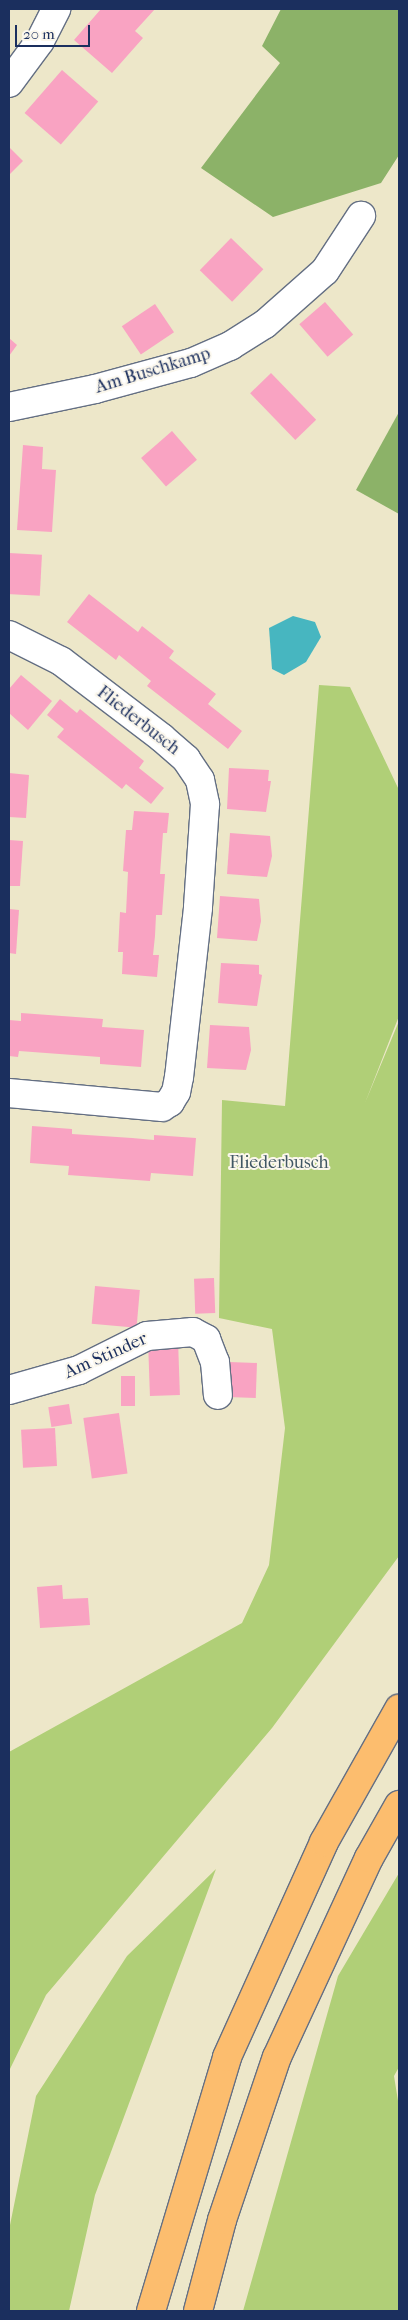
<!DOCTYPE html>
<html>
<head>
<meta charset="utf-8">
<style>
  body { margin:0 }
  #map { position:relative; width:408px; height:2320px; overflow:hidden; background:#ede7c9; font-family:"IM FELL French Canon",serif }
  div>[style] { position:absolute }
  .green>* { inset:0; background:#b0cf77 }
  .forest>* { inset:0; background:#8cb268 }
  .water>* { inset:0; background:#47b6c0 }
  .building>* { inset:0; background:#f9a3c2; transform-origin:0 0 }
  .roads { filter:drop-shadow(1px 0 #646f83) drop-shadow(-1px 0 #646f83) drop-shadow(0 1px #646f83) drop-shadow(0 -1px #646f83) }
  .minor>* { height:28px; margin:-14px; padding:0 14px; transform-origin:14px; border-radius:14px; background:#fff }
  .highway>* { height:28px; margin:-14px; padding:0 14px; transform-origin:14px; border-radius:14px; background:#fcbd6e }
  span { translate:-50% -50%; white-space:nowrap; text-align:center; line-height:1.15; -webkit-text-stroke:4px #fbf7ec; paint-order:stroke }
  .street-label { font-size:18px; color:#1b2f5e }
  .park-label { font-size:18px; color:#405764 }
  .frame { position:absolute; inset:0; border:10px solid #1b2f5e; pointer-events:none }
  .scale { position:absolute; left:15px; top:25px; width:75px; height:22px; box-sizing:border-box; border:2px solid #1b2f5e; border-top:0; padding-left:6px; font-size:15px; line-height:18px; white-space:nowrap; color:#1b2f5e; -webkit-text-stroke:4px #fbf7ec; paint-order:stroke }
</style>
</head>
<body>
<div id="map">
  <div class="green">
    <i style="clip-path:polygon(319px 685px,350px 687px,399px 790px,399px 1016px,365px 1103px,399px 1021px,399px 1556px,272px 1728px,46px 1995px,9px 2071px,9px 1752px,242px 1623px,269px 1565px,285px 1428px,272px 1329px,219px 1318px,222px 1100px,285px 1106px)"></i>
    <i style="clip-path:polygon(216px 1869px,95px 2195px,69px 2311px,9px 2311px,9px 2230px,36px 2096px,127px 1956px)"></i>
    <i style="clip-path:polygon(399px 1873px,399px 2067px,394px 2076px,399px 2107px,399px 2311px,243px 2311px,338px 1976px)"></i>
  </div>
  <div class="forest">
    <i style="clip-path:polygon(281px 9px,399px 9px,399px 155px,381px 183px,273px 217px,201px 168px,280px 63px,262px 46px)"></i>
    <i style="clip-path:polygon(399px 412px,399px 514px,356px 490px)"></i>
  </div>
  <div class="water">
    <i style="clip-path:polygon(293px 616px,315px 622px,321px 637px,306px 662px,284px 675px,272px 669px,269px 628px)"></i>
  </div>
  <div class="building">
    <i style="clip-path:polygon(101px 9px,155px 9px,135px 31px,143px 38px,112px 73px,74px 40px)"></i>
    <i style="left:62px;top:70px;width:48px;height:57px;rotate:41deg"></i>
    <i style="clip-path:polygon(9px 147px,23px 161px,9px 175px)"></i>
    <i style="left:231px;top:238px;width:45px;height:45px;rotate:44deg"></i>
    <i style="left:325px;top:302px;width:43px;height:34px;rotate:49deg"></i>
    <i style="left:155px;top:304px;width:34px;height:40px;rotate:56deg"></i>
    <i style="clip-path:polygon(9px 338px,17px 345px,9px 356px)"></i>
    <i style="left:271px;top:373px;width:65px;height:29px;rotate:46deg"></i>
    <i style="left:172px;top:431px;width:38px;height:41px;rotate:49deg"></i>
    <i style="clip-path:polygon(23px 445px,43px 447px,42px 469px,56px 470px,52px 532px,17px 530px)"></i>
    <i style="left:9px;top:553px;width:33px;height:41px;rotate:3deg"></i>
    <i style="clip-path:polygon(89px 594px,138px 632px,142px 626px,174px 651px,169px 658px,216px 694px,208px 704px,242px 731px,228px 749px,147px 686px,151px 681px,119px 655px,116px 660px,67px 622px)"></i>
    <i style="clip-path:polygon(21px 675px,52px 701px,28px 730px,9px 713px,9px 689px)"></i>
    <i style="clip-path:polygon(60px 699px,77px 713px,80px 709px,144px 761px,139px 768px,164px 788px,151px 804px,126px 784px,122px 789px,57px 737px,64px 729px,47px 715px)"></i>
    <i style="clip-path:polygon(229px 768px,269px 770px,268px 781px,271px 781px,266px 812px,227px 809px)"></i>
    <i style="clip-path:polygon(9px 773px,29px 775px,26px 818px,9px 817px)"></i>
    <i style="clip-path:polygon(134px 811px,169px 813px,167px 833px,163px 833px,160px 874px,165px 874px,162px 915px,156px 915px,155px 936px,153px 955px,159px 955px,157px 977px,122px 974px,123px 952px,118px 952px,120px 912px,126px 913px,128px 872px,123px 871px,126px 830px,132px 830px)"></i>
    <i style="clip-path:polygon(230px 833px,270px 836px,272px 856px,267px 877px,227px 874px)"></i>
    <i style="clip-path:polygon(9px 840px,23px 841px,20px 886px,9px 886px)"></i>
    <i style="clip-path:polygon(220px 896px,259px 899px,261px 921px,257px 941px,217px 938px)"></i>
    <i style="clip-path:polygon(9px 909px,19px 910px,16px 954px,9px 953px)"></i>
    <i style="clip-path:polygon(221px 963px,259px 965px,259px 974px,262px 975px,257px 1006px,218px 1003px)"></i>
    <i style="clip-path:polygon(21px 1013px,103px 1019px,102px 1027px,144px 1030px,141px 1067px,100px 1064px,100px 1057px,19px 1051px,18px 1057px,9px 1056px,9px 1020px,21px 1021px)"></i>
    <i style="clip-path:polygon(210px 1025px,249px 1027px,251px 1050px,246px 1070px,207px 1068px)"></i>
    <i style="clip-path:polygon(32px 1126px,72px 1129px,72px 1134px,132px 1138px,154px 1140px,154px 1135px,196px 1138px,193px 1176px,151px 1173px,150px 1181px,68px 1175px,69px 1166px,30px 1163px)"></i>
    <i style="left:214px;top:1278px;width:35px;height:20px;rotate:88deg"></i>
    <i style="left:95px;top:1286px;width:45px;height:38px;rotate:5deg"></i>
    <i style="left:178px;top:1340px;width:55px;height:30px;rotate:88deg"></i>
    <i style="left:229px;top:1362px;width:28px;height:35px;rotate:2deg"></i>
    <i style="left:121px;top:1376px;width:14px;height:30px"></i>
    <i style="left:69px;top:1404px;width:20px;height:21px;rotate:81deg"></i>
    <i style="left:119px;top:1413px;width:61px;height:36px;rotate:82deg"></i>
    <i style="left:55px;top:1428px;width:38px;height:34px;rotate:87deg"></i>
    <i style="clip-path:polygon(62px 1585px,63px 1599px,88px 1598px,90px 1625px,40px 1628px,37px 1587px)"></i>
  </div>
  <div class="roads">
    <div class="minor">
      <i style="left:9px;top:83px;width:52px;rotate:-53.6deg"></i>
      <i style="left:40px;top:41px;width:36px;rotate:-63deg"></i>
      <i style="left:9px;top:407px;width:88px;rotate:-11.8deg"></i>
      <i style="left:95px;top:389px;width:99px;rotate:-15.2deg"></i>
      <i style="left:191px;top:363px;width:43px;rotate:-23.6deg"></i>
      <i style="left:230px;top:346px;width:41px;rotate:-32.2deg"></i>
      <i style="left:265px;top:324px;width:80px;rotate:-41.5deg"></i>
      <i style="left:325px;top:271px;width:66px;rotate:-56.8deg"></i>
      <i style="left:9px;top:635px;width:58px;rotate:26.6deg"></i>
      <i style="left:61px;top:661px;width:127px;rotate:37.3deg"></i>
      <i style="left:162px;top:738px;width:32px;rotate:41deg"></i>
      <i style="left:186px;top:759px;width:25px;rotate:56deg"></i>
      <i style="left:200px;top:780px;width:25px;rotate:78deg"></i>
      <i style="left:205px;top:804px;width:104px;rotate:93.9deg"></i>
      <i style="left:198px;top:908px;width:170px;rotate:96.4deg"></i>
      <i style="left:179px;top:1077px;width:15px;rotate:101deg"></i>
      <i style="left:176px;top:1092px;width:12px;rotate:121deg"></i>
      <i style="left:170px;top:1102px;width:9px;rotate:148deg"></i>
      <i style="left:162px;top:1107px;width:154px;rotate:-174.8deg"></i>
      <i style="left:9px;top:1390px;width:73px;rotate:-15.9deg"></i>
      <i style="left:79px;top:1370px;width:76px;rotate:-26.6deg"></i>
      <i style="left:147px;top:1336px;width:46px;rotate:-5deg"></i>
      <i style="left:193px;top:1332px;width:15px;rotate:28deg"></i>
      <i style="left:206px;top:1339px;width:25px;rotate:69deg"></i>
      <i style="left:215px;top:1362px;width:33px;rotate:85deg"></i>
    </div>
    <div class="highway">
      <i style="left:151px;top:2311px;width:265px;rotate:-73.3deg"></i>
      <i style="left:227px;top:2057px;width:236px;rotate:-65.7deg"></i>
      <i style="left:324px;top:1842px;width:153px;rotate:-60.6deg"></i>
      <i style="left:198px;top:2311px;width:94px;rotate:-75.2deg"></i>
      <i style="left:222px;top:2220px;width:172px;rotate:-71.4deg"></i>
      <i style="left:277px;top:2057px;width:219px;rotate:-65.2deg"></i>
      <i style="left:369px;top:1858px;width:61px;rotate:-60.5deg"></i>
    </div>
  </div>
  <div class="street-label">
    <span style="left:153px;top:371px;rotate:-17deg">Am Buschkamp</span>
    <span style="left:138px;top:721px;rotate:38deg">Fliederbusch</span>
    <span style="left:106px;top:1356px;rotate:-24deg">Am Stinder</span>
  </div>
  <div class="park-label">
    <span style="left:279px;top:1163px">Fliederbusch</span>
  </div>
  <div class="frame"></div>
  <div class="scale">20 m</div>
</div>
</body>
</html>
